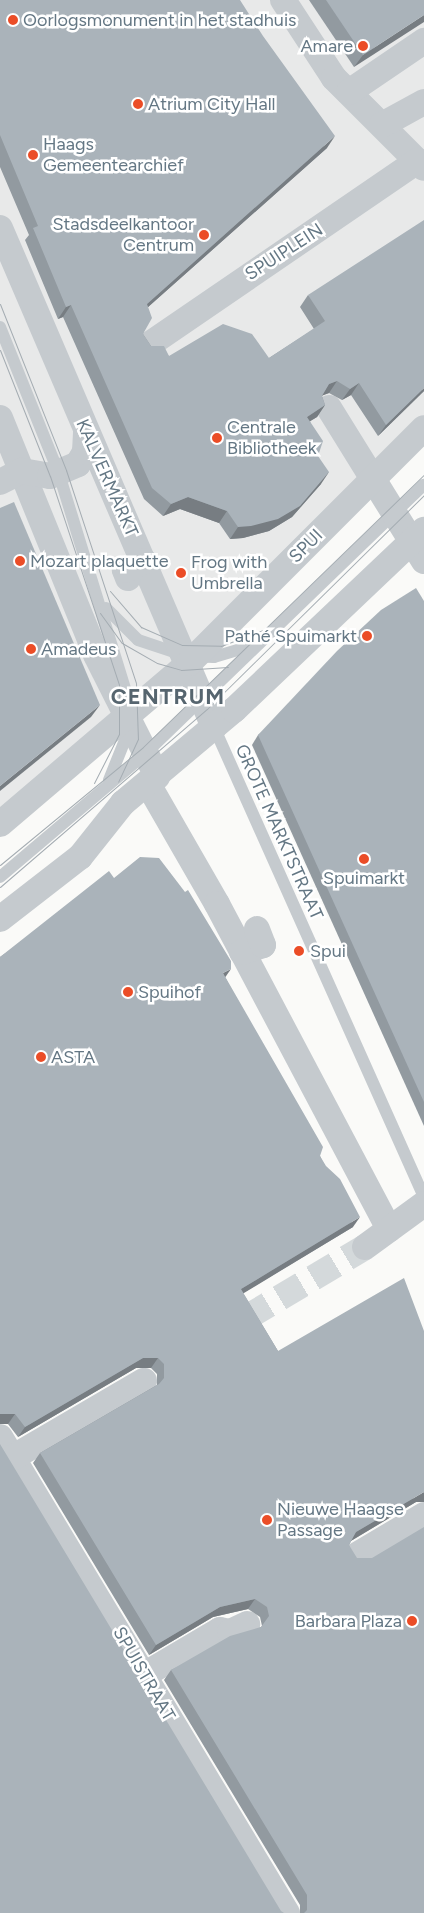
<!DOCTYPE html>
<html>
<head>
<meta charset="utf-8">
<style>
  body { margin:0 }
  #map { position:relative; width:424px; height:1913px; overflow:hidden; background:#fafaf8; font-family:Figtree,sans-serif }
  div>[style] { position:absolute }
  .built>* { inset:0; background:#e8e9e9 }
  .street-tunnel>* { height:26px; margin-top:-13px; transform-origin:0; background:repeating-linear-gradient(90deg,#d4d9db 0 26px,transparent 0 39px) }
  .lane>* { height:12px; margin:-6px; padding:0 6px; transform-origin:6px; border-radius:6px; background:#c5cace }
  .street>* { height:26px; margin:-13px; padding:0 13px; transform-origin:13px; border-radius:13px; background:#c5cace }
  .tram>* { height:1px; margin:-0.5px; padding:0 0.5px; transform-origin:0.5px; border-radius:0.5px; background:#a4acb2 }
  .wall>* { inset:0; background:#929aa0 }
  .shaded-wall>* { inset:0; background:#777d82 }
  .building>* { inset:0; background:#aab3ba }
  .dots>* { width:14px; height:14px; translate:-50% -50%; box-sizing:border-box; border:2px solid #fff; border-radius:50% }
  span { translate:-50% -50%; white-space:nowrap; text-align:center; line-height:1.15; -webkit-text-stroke:5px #fff; paint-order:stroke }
  .poi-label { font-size:18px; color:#647784 }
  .left { translate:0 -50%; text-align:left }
  .right { translate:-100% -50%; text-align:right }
  .street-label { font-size:18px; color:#647784 }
  .district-label { font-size:22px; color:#56656f; font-weight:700; letter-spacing:1px }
</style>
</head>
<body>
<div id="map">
  <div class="built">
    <i style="clip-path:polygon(0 0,424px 0,424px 418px,336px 508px,0 821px)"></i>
  </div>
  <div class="street-tunnel">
    <i style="left:246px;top:1318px;width:139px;rotate:-30.8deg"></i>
  </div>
  <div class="lane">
    <i style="left:0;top:327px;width:158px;rotate:68.1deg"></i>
    <i style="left:59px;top:474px;width:242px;rotate:72.9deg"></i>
    <i style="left:106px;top:608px;width:45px;rotate:45deg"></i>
    <i style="left:138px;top:640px;width:51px;rotate:18.4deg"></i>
    <i style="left:186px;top:656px;width:28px;rotate:2deg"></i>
    <i style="left:214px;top:657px;width:46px;rotate:-16.5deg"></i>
    <i style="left:214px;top:727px;width:515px;rotate:65.92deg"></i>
    <i style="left:109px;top:780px;width:54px;rotate:-68.2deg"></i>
    <i style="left:0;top:877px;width:192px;rotate:-40.3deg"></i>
    <i style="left:146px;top:753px;width:386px;rotate:-44deg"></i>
  </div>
  <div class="street">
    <i style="left:283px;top:0;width:93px;rotate:56.8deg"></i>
    <i style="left:334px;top:78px;width:127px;rotate:45deg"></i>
    <i style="left:349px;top:92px;width:91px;rotate:-34.2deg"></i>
    <i style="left:382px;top:125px;width:48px;rotate:-28.7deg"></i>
    <i style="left:0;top:228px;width:543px;rotate:66.79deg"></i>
    <i style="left:150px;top:344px;width:324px;rotate:-34.4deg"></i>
    <i style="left:329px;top:408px;width:180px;rotate:58.2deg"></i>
    <i style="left:0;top:418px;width:256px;rotate:67.9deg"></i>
    <i style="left:96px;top:655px;width:136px;rotate:63.2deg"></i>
    <i style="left:0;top:482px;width:25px;rotate:-27deg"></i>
    <i style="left:22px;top:471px;width:28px;rotate:10deg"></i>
    <i style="left:50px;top:476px;width:30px;rotate:-23deg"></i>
    <i style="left:78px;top:464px;width:14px;rotate:-60deg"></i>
    <i style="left:85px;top:452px;width:21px;rotate:-87deg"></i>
    <i style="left:128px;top:578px;width:9px;rotate:-111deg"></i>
    <i style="left:125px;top:570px;width:21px;rotate:-25deg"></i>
    <i style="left:148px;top:784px;width:138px;rotate:60.1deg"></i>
    <i style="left:217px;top:904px;width:368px;rotate:62.1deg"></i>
    <i style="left:0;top:824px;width:248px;rotate:-40.4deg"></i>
    <i style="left:189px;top:663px;width:332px;rotate:-45deg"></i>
    <i style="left:0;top:919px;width:101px;rotate:-37.8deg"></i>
    <i style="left:80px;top:857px;width:69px;rotate:-51.5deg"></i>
    <i style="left:123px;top:803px;width:145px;rotate:-40deg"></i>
    <i style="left:234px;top:710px;width:262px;rotate:-43.5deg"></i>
    <i style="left:242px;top:952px;width:22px;rotate:-18deg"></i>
    <i style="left:263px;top:945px;width:17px;rotate:-111deg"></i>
    <i style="left:365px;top:1247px;width:73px;rotate:-36.1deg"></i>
    <i style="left:0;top:1437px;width:556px;rotate:58.91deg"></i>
    <i style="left:12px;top:1458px;width:153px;rotate:-30.3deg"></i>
    <i style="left:357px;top:1555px;width:78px;rotate:-30.8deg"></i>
    <i style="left:144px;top:1675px;width:88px;rotate:-30.6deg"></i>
    <i style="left:220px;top:1630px;width:10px;rotate:11deg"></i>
    <i style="left:230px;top:1632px;width:19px;rotate:-25deg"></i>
  </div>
  <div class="tram">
    <i style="left:0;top:304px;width:179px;rotate:68.3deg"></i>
    <i style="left:66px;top:470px;width:224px;rotate:71.8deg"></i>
    <i style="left:136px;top:683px;width:56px;rotate:88deg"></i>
    <i style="left:138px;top:739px;width:47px;rotate:114.9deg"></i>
    <i style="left:0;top:350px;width:136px;rotate:68.4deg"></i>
    <i style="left:50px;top:476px;width:220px;rotate:71.7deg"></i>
    <i style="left:119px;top:685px;width:49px;rotate:90deg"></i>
    <i style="left:119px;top:734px;width:55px;rotate:117deg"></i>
    <i style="left:110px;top:591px;width:48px;rotate:49.3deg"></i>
    <i style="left:141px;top:627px;width:45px;rotate:23.7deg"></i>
    <i style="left:182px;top:645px;width:39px;rotate:1deg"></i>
    <i style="left:221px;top:646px;width:45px;rotate:-20.9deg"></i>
    <i style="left:100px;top:613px;width:37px;rotate:54deg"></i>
    <i style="left:122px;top:643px;width:40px;rotate:29.7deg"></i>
    <i style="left:157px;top:663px;width:25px;rotate:16deg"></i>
    <i style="left:181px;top:670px;width:47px;rotate:-3.7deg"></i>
    <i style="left:0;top:865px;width:185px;rotate:-39.5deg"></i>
    <i style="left:143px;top:747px;width:391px;rotate:-44.1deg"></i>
    <i style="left:0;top:887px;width:273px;rotate:-40.7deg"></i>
    <i style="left:207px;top:709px;width:305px;rotate:-44.6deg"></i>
  </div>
  <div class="wall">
    <i style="clip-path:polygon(0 0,327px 148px,148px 307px,143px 334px,151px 346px,169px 356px,269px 358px,314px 329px,300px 307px,308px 295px,424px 391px,378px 436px,351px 395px,342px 400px,329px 393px,323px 395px,322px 396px,325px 405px,317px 417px,310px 421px,318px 456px,321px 484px,292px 517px,269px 531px,243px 538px,230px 539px,219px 523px,180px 509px,163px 516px,144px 499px,63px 317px,58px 319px,25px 240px,29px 235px,0 167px)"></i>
    <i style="clip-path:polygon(309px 0,424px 0,354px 67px)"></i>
    <i style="clip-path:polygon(424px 601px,424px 1126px,252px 745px,258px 735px)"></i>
    <i style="clip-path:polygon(114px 878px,225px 977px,320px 1156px,353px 1227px,243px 1293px,278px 1351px,416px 1502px,351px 1541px,349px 1545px,424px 1913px,300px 1913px,300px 1905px,164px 1680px,171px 1670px,261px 1627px,262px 1626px,260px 1617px,248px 1609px,213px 1617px,149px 1655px,33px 1463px,40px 1453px,157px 1385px,157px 1374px,151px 1368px,136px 1368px,18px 1437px,8px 1424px,0 1424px,0 957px)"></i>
  </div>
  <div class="shaded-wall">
    <i style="clip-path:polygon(424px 15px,424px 22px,354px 67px,363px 55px)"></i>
    <i style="clip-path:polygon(335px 136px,327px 148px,138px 316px,147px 304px)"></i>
    <i style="clip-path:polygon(71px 305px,63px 317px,58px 319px,66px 307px)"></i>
    <i style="clip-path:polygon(337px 381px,329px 393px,321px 396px,329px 384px)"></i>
    <i style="clip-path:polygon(359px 383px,351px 395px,342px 400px,350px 389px)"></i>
    <i style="clip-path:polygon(424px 388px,424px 391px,378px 436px,386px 425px)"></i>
    <i style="clip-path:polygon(325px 405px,317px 417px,299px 428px,307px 417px)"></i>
    <i style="clip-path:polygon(329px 472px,321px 484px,292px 517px,269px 531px,243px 538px,230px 539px,238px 527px)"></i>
    <i style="clip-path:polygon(188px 497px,227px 511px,219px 523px,180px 509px,163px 516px,171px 504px)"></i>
    <i style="clip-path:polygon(100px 705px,91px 717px,0 791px,0 786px)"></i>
    <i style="clip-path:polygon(231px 969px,224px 979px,223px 973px)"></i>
    <i style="clip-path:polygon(360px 1217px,353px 1227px,234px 1299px,241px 1289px)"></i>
    <i style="clip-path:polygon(143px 1358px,158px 1358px,151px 1368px,136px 1368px,18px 1437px,25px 1427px)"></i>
    <i style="clip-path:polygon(0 1414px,15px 1414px,8px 1424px,0 1424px)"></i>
    <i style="clip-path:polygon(424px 1492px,424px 1502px,416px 1502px,349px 1542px,356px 1532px)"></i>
    <i style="clip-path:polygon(255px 1599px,248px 1609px,213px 1617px,149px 1655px,156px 1645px,220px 1607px)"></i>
  </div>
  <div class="building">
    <i style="clip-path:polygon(0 0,240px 0,263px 36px,335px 136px,147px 304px,152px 318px,143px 334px,151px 346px,164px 346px,169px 356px,223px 324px,252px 334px,269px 358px,325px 321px,308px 295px,424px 220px,424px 388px,386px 425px,359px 383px,350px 389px,337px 381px,329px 384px,322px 396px,325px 405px,307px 417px,323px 441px,318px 456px,329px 472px,300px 506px,278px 519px,251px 526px,238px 527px,227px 511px,188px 497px,171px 504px,152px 488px,71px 305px,66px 307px,33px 228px,38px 226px,0 135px)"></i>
    <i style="clip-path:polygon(326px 0,424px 0,424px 15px,363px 55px)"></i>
    <i style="clip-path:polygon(14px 502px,100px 705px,0 786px,0 508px)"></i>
    <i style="clip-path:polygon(416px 588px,424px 601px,424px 1102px,258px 735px,337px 651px,381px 610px)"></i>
    <i style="clip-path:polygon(140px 857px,159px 858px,185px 892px,188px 890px,231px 961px,231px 969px,223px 973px,323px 1147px,320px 1156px,326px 1166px,340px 1179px,360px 1217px,241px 1289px,278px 1351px,404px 1278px,424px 1331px,424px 1492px,356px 1532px,349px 1545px,357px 1558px,372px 1558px,424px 1527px,424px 1913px,304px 1913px,307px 1910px,307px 1895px,171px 1670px,230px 1636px,261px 1627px,269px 1616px,267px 1607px,255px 1599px,220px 1607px,156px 1645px,40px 1453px,159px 1384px,164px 1378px,164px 1364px,158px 1358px,143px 1358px,25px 1427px,15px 1414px,0 1414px,0 957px,109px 871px,114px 878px)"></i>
    <i style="clip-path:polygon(0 1444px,281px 1911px,284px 1913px,0 1913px)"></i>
  </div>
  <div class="dots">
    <i style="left:13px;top:20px;background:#eb4d27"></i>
    <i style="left:363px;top:46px;background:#eb4d27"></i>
    <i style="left:138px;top:104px;background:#eb4d27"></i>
    <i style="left:33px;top:155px;background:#eb4d27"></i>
    <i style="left:204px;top:235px;background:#eb4d27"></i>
    <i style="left:217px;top:438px;background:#eb4d27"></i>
    <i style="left:20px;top:561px;background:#eb4d27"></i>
    <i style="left:181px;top:573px;background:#eb4d27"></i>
    <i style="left:367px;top:636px;background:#eb4d27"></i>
    <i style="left:31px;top:649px;background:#eb4d27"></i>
    <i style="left:364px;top:859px;background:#eb4d27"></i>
    <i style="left:299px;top:951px;background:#eb4d27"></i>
    <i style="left:128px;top:992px;background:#eb4d27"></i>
    <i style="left:41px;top:1057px;background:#eb4d27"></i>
    <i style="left:267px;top:1520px;background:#eb4d27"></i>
    <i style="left:412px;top:1621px;background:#eb4d27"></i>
  </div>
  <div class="poi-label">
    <span class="left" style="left:23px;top:20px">Oorlogsmonument in het stadhuis</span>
    <span class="right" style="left:353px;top:46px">Amare</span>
    <span class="left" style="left:148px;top:104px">Atrium City Hall</span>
    <span class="left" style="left:43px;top:155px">Haags<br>Gemeentearchief</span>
    <span class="right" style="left:194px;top:235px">Stadsdeelkantoor<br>Centrum</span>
    <span class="left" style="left:227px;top:438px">Centrale<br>Bibliotheek</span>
    <span class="left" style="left:30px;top:561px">Mozart plaquette</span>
    <span class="left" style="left:191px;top:573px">Frog with<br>Umbrella</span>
    <span class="right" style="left:357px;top:636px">Pathé Spuimarkt</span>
    <span class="left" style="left:41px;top:649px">Amadeus</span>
    <span style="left:364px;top:878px">Spuimarkt</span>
    <span class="left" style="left:310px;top:951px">Spui</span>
    <span class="left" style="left:138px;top:992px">Spuihof</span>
    <span class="left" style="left:51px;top:1057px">ASTA</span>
    <span class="left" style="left:277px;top:1520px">Nieuwe Haagse<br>Passage</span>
    <span class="right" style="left:402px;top:1621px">Barbara Plaza</span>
  </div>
  <div class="street-label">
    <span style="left:284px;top:252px;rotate:-33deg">SPUIPLEIN</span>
    <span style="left:107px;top:478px;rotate:66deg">KALVERMARKT</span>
    <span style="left:306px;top:546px;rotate:-45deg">SPUI</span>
    <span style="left:279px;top:832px;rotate:66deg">GROTE MARKTSTRAAT</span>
    <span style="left:144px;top:1674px;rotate:60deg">SPUISTRAAT</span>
  </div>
  <div class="district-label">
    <span style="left:168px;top:697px">CENTRUM</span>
  </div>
</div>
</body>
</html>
